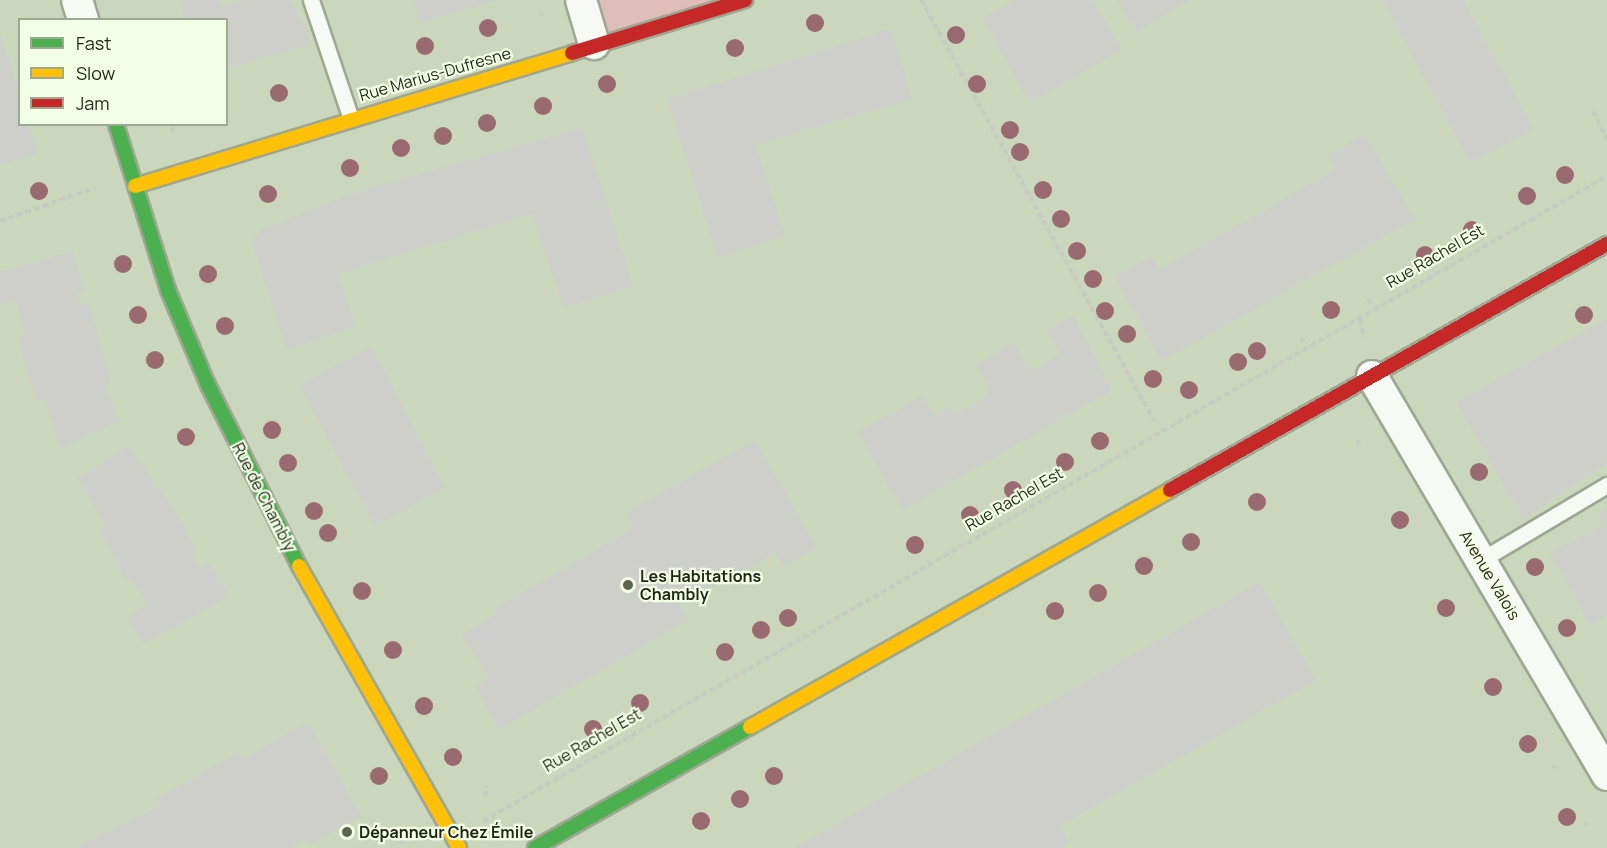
<!DOCTYPE html>
<html>
<head>
<meta charset="utf-8">
<style>
  body { margin:0 }
  #map { position:relative; width:1607px; height:848px; overflow:hidden; background:#cbd7bc; font-family:Manrope,sans-serif }
  div>[style] { position:absolute }
  .green>* { inset:0; background:#dfbeb9 }
  .building>* { inset:0; background:#cecfcb; transform-origin:0 0 }
  .path>* { height:4px; margin-top:-2px; transform-origin:0; background:repeating-linear-gradient(90deg,#c8cbc4 0 6px,transparent 0 9px) }
  .roads { filter:drop-shadow(2px 0 #9da792) drop-shadow(-2px 0 #9da792) drop-shadow(0 2px #9da792) drop-shadow(0 -2px #9da792) }
  .lane>* { height:15px; margin:-7.5px; padding:0 7.5px; transform-origin:7.5px; border-radius:7.5px; background:#f7f9f5 }
  .street>* { height:30px; margin:-15px; padding:0 15px; transform-origin:15px; border-radius:15px; background:#f7f9f5 }
  .fast>* { height:14px; margin:-7px; padding:0 7px; transform-origin:7px; border-radius:7px; background:#4caf50 }
  .slow>* { height:14px; margin:-7px; padding:0 7px; transform-origin:7px; border-radius:7px; background:#ffc107 }
  .jam>* { height:14px; margin:-7px; padding:0 7px; transform-origin:7px; border-radius:7px; background:#c62828 }
  .trees>* { width:18px; height:18px; margin:-9px; border-radius:50%; background:#996a6f }
  .dots>* { width:16px; height:16px; translate:-50% -50%; box-sizing:border-box; border:3px solid #f3fee6; border-radius:50% }
  span { translate:-50% -50%; white-space:nowrap; text-align:center; line-height:1.15; -webkit-text-stroke:4.5px #f3fee6; paint-order:stroke }
  .street-label { font-size:16px; color:#1e2614 }
  .poi-label { font-size:16px; color:#1e2614; font-weight:700 }
  .left { translate:0 -50%; text-align:left }
  .legend { position:absolute; left:18px; top:18px; width:210px; height:108px; box-sizing:border-box; background:#f3fee6; border:2px solid #9ea892; margin:0; padding:8px 10px; list-style:none; font-size:18px; color:#1e2614 }
  .legend li { display:flex; align-items:center; gap:12px; height:30px }
  .legend b { width:30px; border:2px solid #9ea892 }
</style>
</head>
<body>
<div id="map">
  <div class="green">
    <i style="clip-path:polygon(581px 0,748px 0,594px 44px)"></i>
  </div>
  <div class="building">
    <i style="clip-path:polygon(176px 0,219px 0,221px 7px,245px 0,291px 0,312px 44px,226px 69px,226px 20px,183px 20px,183px 1px)"></i>
    <i style="clip-path:polygon(413px 0,493px 0,493px 1px,420px 23px)"></i>
    <i style="clip-path:polygon(1017px 0,1092px 0,1122px 49px,1030px 103px,982px 18px)"></i>
    <i style="clip-path:polygon(1117px 0,1189px 0,1136px 32px)"></i>
    <i style="clip-path:polygon(1382px 0,1463px 0,1534px 129px,1470px 162px)"></i>
    <i style="clip-path:polygon(891px 29px,912px 99px,755px 145px,785px 236px,718px 258px,667px 99px)"></i>
    <i style="clip-path:polygon(0 34px,20px 94px,20px 124px,29px 124px,38px 153px,0 165px)"></i>
    <i style="clip-path:polygon(582px 128px,633px 286px,564px 308px,532px 214px,338px 274px,356px 327px,287px 350px,252px 242px,259px 231px,357px 192px)"></i>
    <i style="clip-path:polygon(1364px 134px,1415px 219px,1161px 361px,1114px 276px,1151px 257px,1159px 270px,1281px 201px,1335px 170px,1328px 156px)"></i>
    <i style="clip-path:polygon(73px 251px,84px 291px,77px 292px,81px 306px,89px 304px,111px 383px,105px 385px,119px 420px,60px 449px,45px 399px,36px 401px,18px 338px,25px 335px,16px 300px,0 304px,0 272px)"></i>
    <i style="clip-path:polygon(1073px 315px,1112px 390px,902px 510px,858px 432px,922px 396px,934px 416px,950px 408px,955px 414px,986px 397px,989px 387px,976px 365px,1013px 342px,1027px 366px,1038px 369px,1060px 354px,1047px 330px)"></i>
    <i style="clip-path:polygon(1607px 319px,1607px 463px,1523px 519px,1456px 402px)"></i>
    <i style="left:371px;top:347px;width:159px;height:81px;rotate:62deg"></i>
    <i style="clip-path:polygon(755px 440px,817px 548px,783px 567px,776px 553px,680px 605px,688px 620px,499px 729px,475px 686px,490px 678px,461px 635px,497px 614px,494px 609px,634px 528px,626px 513px)"></i>
    <i style="clip-path:polygon(129px 446px,180px 519px,197px 550px,191px 555px,199px 568px,209px 562px,229px 596px,144px 644px,127px 618px,147px 605px,132px 578px,126px 580px,99px 530px,106px 526px,77px 478px)"></i>
    <i style="clip-path:polygon(1607px 508px,1607px 615px,1590px 625px,1550px 553px,1605px 525px,1598px 513px)"></i>
    <i style="clip-path:polygon(1260px 582px,1316px 680px,1059px 826px,1069px 843px,1060px 848px,794px 848px)"></i>
    <i style="clip-path:polygon(308px 722px,361px 816px,311px 844px,305px 839px,289px 848px,74px 848px,159px 807px,154px 800px,239px 752px,243px 759px)"></i>
  </div>
  <div class="path">
    <i style="left:921px;top:0;width:481px;rotate:61deg"></i>
    <i style="left:540px;top:14px;width:4px;rotate:34deg"></i>
    <i style="left:1593px;top:111px;width:32px;rotate:64deg"></i>
    <i style="left:171px;top:132px;width:7px;rotate:-63deg"></i>
    <i style="left:0;top:221px;width:101px;rotate:-19.2deg"></i>
    <i style="left:1368px;top:299px;width:6px;rotate:59deg"></i>
    <i style="left:1360px;top:319px;width:19px;rotate:78deg"></i>
    <i style="left:1301px;top:338px;width:5px;rotate:53deg"></i>
    <i style="left:1358px;top:445px;width:5px;rotate:-79deg"></i>
    <i style="left:1552px;top:768px;width:5px;rotate:-22deg"></i>
    <i style="left:485px;top:797px;width:11px;rotate:-80deg"></i>
    <i style="left:483px;top:821px;width:1296px;rotate:-29.85deg"></i>
    <i style="left:1585px;top:825px;width:4px;rotate:-27deg"></i>
    <i style="left:398px;top:841px;width:10px;rotate:11deg"></i>
  </div>
  <div class="roads">
    <div class="lane">
      <i style="left:311px;top:0;width:122px;rotate:71.4deg"></i>
      <i style="left:1481px;top:560px;width:147px;rotate:-30.8deg"></i>
    </div>
    <div class="street">
      <i style="left:77px;top:0;width:21px;rotate:73deg"></i>
      <i style="left:581px;top:0;width:46px;rotate:73.5deg"></i>
      <i style="left:1372px;top:376px;width:463px;rotate:59.5deg"></i>
    </div>
    <div class="fast">
      <i style="left:116px;top:124px;width:174px;rotate:72.6deg"></i>
      <i style="left:168px;top:290px;width:103px;rotate:67.2deg"></i>
      <i style="left:208px;top:385px;width:203px;rotate:63.3deg"></i>
      <i style="left:535px;top:848px;width:247px;rotate:-29.4deg"></i>
    </div>
    <div class="slow">
      <i style="left:135px;top:186px;width:457px;rotate:-16.9deg"></i>
      <i style="left:299px;top:566px;width:324px;rotate:60.4deg"></i>
      <i style="left:750px;top:727px;width:482px;rotate:-29.4deg"></i>
    </div>
    <div class="jam">
      <i style="left:572px;top:53px;width:181px;rotate:-17deg"></i>
      <i style="left:1170px;top:490px;width:501px;rotate:-29.38deg"></i>
    </div>
  </div>
  <div class="trees">
    <i style="left:815px;top:23px"></i>
    <i style="left:488px;top:28px"></i>
    <i style="left:956px;top:35px"></i>
    <i style="left:425px;top:46px"></i>
    <i style="left:735px;top:48px"></i>
    <i style="left:607px;top:84px"></i>
    <i style="left:977px;top:84px"></i>
    <i style="left:279px;top:93px"></i>
    <i style="left:543px;top:106px"></i>
    <i style="left:487px;top:123px"></i>
    <i style="left:1010px;top:130px"></i>
    <i style="left:443px;top:136px"></i>
    <i style="left:401px;top:148px"></i>
    <i style="left:1020px;top:152px"></i>
    <i style="left:350px;top:168px"></i>
    <i style="left:1565px;top:175px"></i>
    <i style="left:1043px;top:190px"></i>
    <i style="left:39px;top:191px"></i>
    <i style="left:268px;top:194px"></i>
    <i style="left:1527px;top:196px"></i>
    <i style="left:1061px;top:219px"></i>
    <i style="left:1472px;top:230px"></i>
    <i style="left:1077px;top:251px"></i>
    <i style="left:1425px;top:255px"></i>
    <i style="left:123px;top:264px"></i>
    <i style="left:208px;top:274px"></i>
    <i style="left:1093px;top:279px"></i>
    <i style="left:1331px;top:310px"></i>
    <i style="left:1105px;top:311px"></i>
    <i style="left:138px;top:315px"></i>
    <i style="left:1584px;top:315px"></i>
    <i style="left:225px;top:326px"></i>
    <i style="left:1127px;top:334px"></i>
    <i style="left:1257px;top:351px"></i>
    <i style="left:155px;top:360px"></i>
    <i style="left:1238px;top:362px"></i>
    <i style="left:1153px;top:379px"></i>
    <i style="left:1189px;top:390px"></i>
    <i style="left:272px;top:430px"></i>
    <i style="left:186px;top:437px"></i>
    <i style="left:1100px;top:441px"></i>
    <i style="left:1065px;top:462px"></i>
    <i style="left:288px;top:463px"></i>
    <i style="left:1479px;top:472px"></i>
    <i style="left:1013px;top:490px"></i>
    <i style="left:1257px;top:502px"></i>
    <i style="left:314px;top:511px"></i>
    <i style="left:970px;top:515px"></i>
    <i style="left:1400px;top:520px"></i>
    <i style="left:328px;top:533px"></i>
    <i style="left:1191px;top:542px"></i>
    <i style="left:915px;top:545px"></i>
    <i style="left:1144px;top:566px"></i>
    <i style="left:1535px;top:567px"></i>
    <i style="left:362px;top:591px"></i>
    <i style="left:1098px;top:593px"></i>
    <i style="left:1446px;top:608px"></i>
    <i style="left:1055px;top:611px"></i>
    <i style="left:788px;top:618px"></i>
    <i style="left:1567px;top:628px"></i>
    <i style="left:761px;top:630px"></i>
    <i style="left:393px;top:650px"></i>
    <i style="left:725px;top:652px"></i>
    <i style="left:1493px;top:687px"></i>
    <i style="left:640px;top:703px"></i>
    <i style="left:424px;top:706px"></i>
    <i style="left:593px;top:729px"></i>
    <i style="left:1528px;top:744px"></i>
    <i style="left:453px;top:757px"></i>
    <i style="left:379px;top:776px"></i>
    <i style="left:774px;top:776px"></i>
    <i style="left:740px;top:799px"></i>
    <i style="left:1567px;top:817px"></i>
    <i style="left:701px;top:821px"></i>
  </div>
  <div class="dots">
    <i style="left:628px;top:585px;background:#5b644f"></i>
    <i style="left:347px;top:832px;background:#5b644f"></i>
  </div>
  <div class="street-label">
    <span style="left:435px;top:74px;rotate:-16deg">Rue Marius-Dufresne</span>
    <span style="left:1435px;top:256px;rotate:-30deg">Rue Rachel Est</span>
    <span style="left:264px;top:497px;rotate:63deg">Rue de Chambly</span>
    <span style="left:1014px;top:499px;rotate:-30deg">Rue Rachel Est</span>
    <span style="left:1490px;top:575px;rotate:59deg">Avenue Valois</span>
    <span style="left:592px;top:740px;rotate:-30deg">Rue Rachel Est</span>
  </div>
  <div class="poi-label">
    <span class="left" style="left:640px;top:585px">Les Habitations<br>Chambly</span>
    <span class="left" style="left:359px;top:832px">Dépanneur Chez Émile</span>
  </div>
  <ul class="legend">
  <li><b style="height:8px;background:#4caf50"></b>Fast</li>
  <li><b style="height:8px;background:#ffc107"></b>Slow</li>
  <li><b style="height:8px;background:#c62828"></b>Jam</li>
  </ul>
</div>
</body>
</html>
